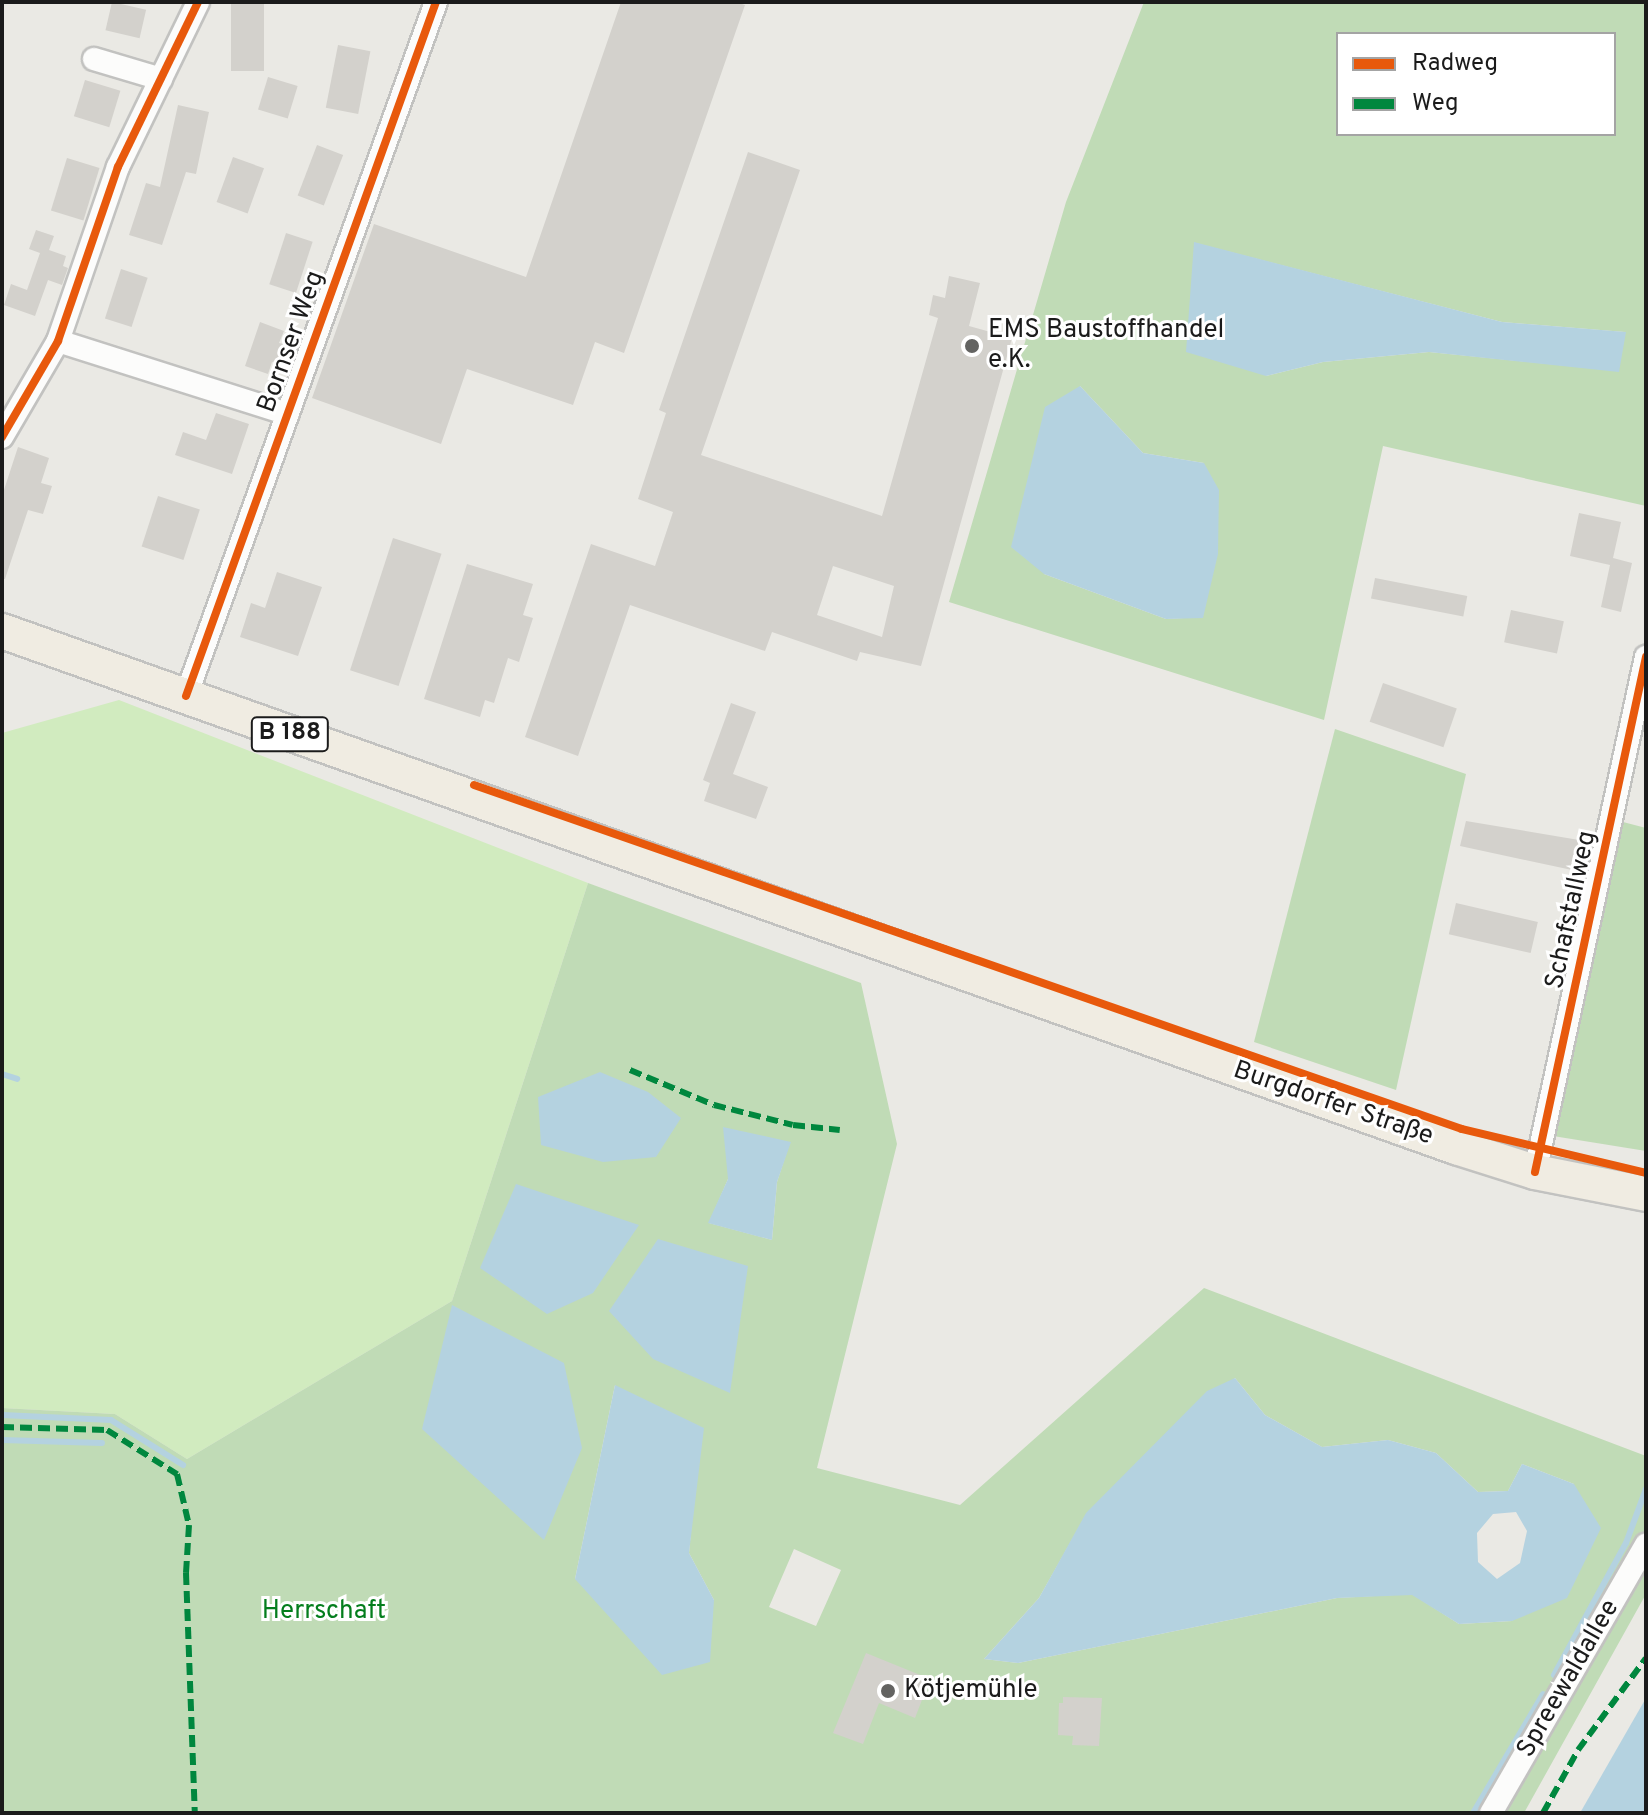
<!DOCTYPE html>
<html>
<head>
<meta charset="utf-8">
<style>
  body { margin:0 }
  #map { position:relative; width:1648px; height:1815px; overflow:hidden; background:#eae9e4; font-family:Overpass,sans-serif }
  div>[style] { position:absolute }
  .grass>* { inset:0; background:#d1ebbf }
  .forest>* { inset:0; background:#c0dbb6 }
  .water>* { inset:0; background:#b4d2e0 }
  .stream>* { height:6px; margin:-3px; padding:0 3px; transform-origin:3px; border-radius:3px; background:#b4d2e0 }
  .building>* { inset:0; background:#d3d1cc; transform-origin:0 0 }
  .roads { filter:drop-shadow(2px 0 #c2c2c0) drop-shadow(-2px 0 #c2c2c0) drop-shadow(0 2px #c2c2c0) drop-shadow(0 -2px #c2c2c0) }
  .street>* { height:22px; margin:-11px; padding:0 11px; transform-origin:11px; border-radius:11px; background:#fcfcfb }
  .primary>* { height:34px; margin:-17px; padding:0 17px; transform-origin:17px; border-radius:17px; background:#f0ece2 }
  .quiet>* { height:6px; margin-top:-3px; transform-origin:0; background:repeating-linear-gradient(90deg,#00873e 0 12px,transparent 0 18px) }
  .cycleway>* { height:8px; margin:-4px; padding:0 4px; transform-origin:4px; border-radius:4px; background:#e8590c }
  .dots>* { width:22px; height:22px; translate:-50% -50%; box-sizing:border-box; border:4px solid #fff; border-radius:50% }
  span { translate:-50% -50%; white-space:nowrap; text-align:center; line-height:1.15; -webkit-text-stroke:6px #fff; paint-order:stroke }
  .shield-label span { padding:2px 6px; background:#fff; border:2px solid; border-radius:6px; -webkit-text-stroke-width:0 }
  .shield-label { font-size:24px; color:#1b1b1b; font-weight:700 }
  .poi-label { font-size:26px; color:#1b1b1b }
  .left { translate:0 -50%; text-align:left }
  .street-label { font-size:26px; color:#1b1b1b }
  .park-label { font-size:26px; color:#047e1d }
  .frame { position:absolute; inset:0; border:4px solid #1b1b1b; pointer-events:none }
  .legend { position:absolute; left:1336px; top:32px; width:280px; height:104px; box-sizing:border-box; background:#fff; border:2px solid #a4a4a4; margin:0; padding:10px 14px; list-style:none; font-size:24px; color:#1b1b1b }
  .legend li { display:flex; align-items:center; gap:16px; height:40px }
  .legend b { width:40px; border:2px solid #a4a4a4 }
</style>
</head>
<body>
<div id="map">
  <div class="grass">
    <i style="clip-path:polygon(119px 700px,588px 883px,452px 1301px,187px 1459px,115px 1414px,2px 1408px,2px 733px)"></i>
  </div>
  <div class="forest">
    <i style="clip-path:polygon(evenodd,1144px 2px,1646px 2px,1646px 506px,1383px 446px,1324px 720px,949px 602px,1066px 202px,1144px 2px,1338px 34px,1614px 34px,1614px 134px,1338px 134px,1338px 34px,1144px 2px,1195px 243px,1502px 322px,1625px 332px,1618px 371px,1429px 352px,1323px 362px,1266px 376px,1195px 243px,1144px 2px,1080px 386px,1143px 453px,1204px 463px,1203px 617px,1166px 619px,1044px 574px,1080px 386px)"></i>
    <i style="clip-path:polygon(1335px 729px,1466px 774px,1396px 1090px,1254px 1042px)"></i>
    <i style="clip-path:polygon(1623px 822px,1646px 828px,1646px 1151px,1553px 1136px)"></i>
    <i style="clip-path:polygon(evenodd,588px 883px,861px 983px,897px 1144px,817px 1468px,960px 1505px,1204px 1288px,1646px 1456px,1646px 1594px,1524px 1813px,2px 1813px,2px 1408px,115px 1414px,187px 1459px,452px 1301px,588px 883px,790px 1142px,777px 1182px,772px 1240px,709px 1223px,728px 1179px,790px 1142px,588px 883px,1235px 1378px,1265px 1415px,1322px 1447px,1388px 1440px,1436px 1453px,1478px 1492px,1508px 1491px,1522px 1464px,1574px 1484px,1512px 1621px,1459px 1624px,1412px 1594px,1337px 1598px,1018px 1663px,984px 1659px,1039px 1598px,1087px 1513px,1235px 1378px,588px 883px,615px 1385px,693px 1509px,689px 1553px,714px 1600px,575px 1579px,615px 1385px,588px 883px,794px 1549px,841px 1570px,816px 1626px,769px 1607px,794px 1549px)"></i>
  </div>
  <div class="water">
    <i style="clip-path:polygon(1194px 242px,1502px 322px,1626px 332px,1619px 372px,1429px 352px,1323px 362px,1266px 376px,1186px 352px)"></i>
    <i style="clip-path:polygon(1080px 386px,1143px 453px,1204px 463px,1219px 490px,1218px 554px,1203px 618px,1166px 619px,1044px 574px,1011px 547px,1045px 407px)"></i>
    <i style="clip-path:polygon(600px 1072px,648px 1092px,681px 1118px,656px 1157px,603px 1162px,541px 1145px,538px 1097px)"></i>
    <i style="clip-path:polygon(723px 1127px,791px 1142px,777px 1182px,772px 1240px,708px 1223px,728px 1179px)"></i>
    <i style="clip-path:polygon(516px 1184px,639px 1225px,593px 1293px,547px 1314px,480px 1268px)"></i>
    <i style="clip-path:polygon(658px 1239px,748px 1266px,730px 1393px,653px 1359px,609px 1311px)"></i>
    <i style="clip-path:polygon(452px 1305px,564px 1363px,582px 1448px,544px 1540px,422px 1429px)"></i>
    <i style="clip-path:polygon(evenodd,1235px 1378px,1265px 1415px,1322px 1447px,1388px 1440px,1436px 1453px,1478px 1492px,1508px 1491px,1522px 1464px,1574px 1484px,1601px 1528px,1567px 1598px,1512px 1621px,1459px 1624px,1412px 1595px,1337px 1598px,1018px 1663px,984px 1659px,1039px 1598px,1086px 1513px,1207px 1391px,1235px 1378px,1516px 1512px,1527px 1531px,1520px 1563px,1497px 1579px,1478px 1562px,1477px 1533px,1493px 1514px,1516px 1512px)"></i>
    <i style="clip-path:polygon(615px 1385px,704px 1428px,689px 1553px,714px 1600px,710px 1662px,662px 1675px,575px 1579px)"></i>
    <i style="clip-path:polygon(1646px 1698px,1646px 1813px,1580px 1813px)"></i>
  </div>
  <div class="stream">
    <i style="left:2px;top:1074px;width:16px;rotate:18deg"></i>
    <i style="left:2px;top:1415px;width:109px;rotate:2.6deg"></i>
    <i style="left:111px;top:1420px;width:85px;rotate:32deg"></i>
    <i style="left:2px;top:1440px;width:100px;rotate:1.7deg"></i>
    <i style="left:1554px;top:1675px;width:150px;rotate:-61.4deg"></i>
    <i style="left:1626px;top:1543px;width:58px;rotate:-69.7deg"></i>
    <i style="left:1473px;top:1813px;width:138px;rotate:-59.5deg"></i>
  </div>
  <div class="building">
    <i style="left:112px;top:2px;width:35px;height:29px;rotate:13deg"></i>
    <i style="left:231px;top:2px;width:33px;height:69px"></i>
    <i style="clip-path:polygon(621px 2px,736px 2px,745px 5px,624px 353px,595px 342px,573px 405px,467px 369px,441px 444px,312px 398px,374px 224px,526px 277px)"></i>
    <i style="left:338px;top:45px;width:33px;height:64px;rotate:11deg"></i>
    <i style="left:268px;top:77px;width:31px;height:34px;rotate:17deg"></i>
    <i style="left:85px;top:80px;width:37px;height:38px;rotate:17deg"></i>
    <i style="clip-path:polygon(178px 105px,209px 112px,196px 174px,186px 172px,162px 245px,129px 235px,146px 183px,160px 187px)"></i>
    <i style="left:317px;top:145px;width:28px;height:54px;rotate:21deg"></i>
    <i style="clip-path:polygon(evenodd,748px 152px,800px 170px,701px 455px,882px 516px,938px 318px,929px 315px,933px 295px,945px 298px,949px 276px,980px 283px,969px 326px,1012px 338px,921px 666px,860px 652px,857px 661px,772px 632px,765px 651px,630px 605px,578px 756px,525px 737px,591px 544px,655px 566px,673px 512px,638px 499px,666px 413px,659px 410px,748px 152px,833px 566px,894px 586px,882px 637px,817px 615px,833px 566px)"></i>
    <i style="left:233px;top:157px;width:33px;height:48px;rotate:20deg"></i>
    <i style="left:67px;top:158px;width:34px;height:55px;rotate:17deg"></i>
    <i style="clip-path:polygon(36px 230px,54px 236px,49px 250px,66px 256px,63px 266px,68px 268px,62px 285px,48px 280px,35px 316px,4px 305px,11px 284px,27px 290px,40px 253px,29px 249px)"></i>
    <i style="left:286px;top:233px;width:28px;height:54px;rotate:18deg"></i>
    <i style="left:121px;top:269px;width:28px;height:52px;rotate:18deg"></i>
    <i style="clip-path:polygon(260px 322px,284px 331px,279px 343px,284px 344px,278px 364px,272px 362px,268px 374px,245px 366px)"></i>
    <i style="clip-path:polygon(216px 413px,249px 424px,232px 474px,175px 455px,183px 432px,206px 440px)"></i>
    <i style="clip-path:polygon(18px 447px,49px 458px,41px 483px,52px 486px,43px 514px,28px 510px,5px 579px,2px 579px,2px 496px)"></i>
    <i style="left:158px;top:496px;width:44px;height:53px;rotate:18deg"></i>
    <i style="clip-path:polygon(1579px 513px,1621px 522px,1613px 558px,1632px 563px,1621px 612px,1601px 607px,1610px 565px,1570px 556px)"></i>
    <i style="left:393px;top:538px;width:51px;height:139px;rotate:18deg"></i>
    <i style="clip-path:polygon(467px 564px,533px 584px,523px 615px,533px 618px,519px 662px,508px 658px,494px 703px,485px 700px,480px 717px,424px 699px)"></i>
    <i style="clip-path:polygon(277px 572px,322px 587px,298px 656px,240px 637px,251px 603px,265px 608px)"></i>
    <i style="left:1375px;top:578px;width:94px;height:21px;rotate:11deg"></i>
    <i style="left:1511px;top:610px;width:54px;height:33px;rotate:12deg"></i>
    <i style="left:1383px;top:683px;width:78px;height:41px;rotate:19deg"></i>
    <i style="clip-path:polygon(731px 703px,756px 712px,733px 774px,768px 787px,756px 819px,704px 801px,710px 783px,703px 780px)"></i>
    <i style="clip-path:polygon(1466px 821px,1579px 840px,1572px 870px,1460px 846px)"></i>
    <i style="left:1456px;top:903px;width:84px;height:32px;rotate:13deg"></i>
    <i style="clip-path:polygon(866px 1653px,930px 1679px,915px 1718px,879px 1703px,863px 1744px,833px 1733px)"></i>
    <i style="clip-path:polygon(1063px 1697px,1102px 1698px,1099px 1746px,1072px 1745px,1073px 1736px,1058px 1735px,1059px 1703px,1063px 1703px)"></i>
  </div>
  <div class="roads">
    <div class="street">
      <i style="left:94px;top:59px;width:70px;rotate:16.6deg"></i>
      <i style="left:58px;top:341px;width:241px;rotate:17.6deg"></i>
      <i style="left:2px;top:437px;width:111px;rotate:-59.7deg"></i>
      <i style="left:58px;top:341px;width:184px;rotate:-71deg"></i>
      <i style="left:118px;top:167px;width:183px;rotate:-64.1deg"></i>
      <i style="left:186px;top:696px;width:738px;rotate:-70.19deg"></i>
      <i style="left:1535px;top:1172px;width:527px;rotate:-77.84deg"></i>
      <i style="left:1491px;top:1813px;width:310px;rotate:-60deg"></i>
    </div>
    <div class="primary">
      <i style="left:2px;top:631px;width:1543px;rotate:19.54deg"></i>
      <i style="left:1456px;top:1147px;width:83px;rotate:17.6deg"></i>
      <i style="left:1535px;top:1172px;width:113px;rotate:11.2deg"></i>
    </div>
  </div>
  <div class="quiet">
    <i style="left:630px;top:1070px;width:91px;rotate:22.6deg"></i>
    <i style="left:714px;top:1105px;width:81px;rotate:14.2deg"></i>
    <i style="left:793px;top:1125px;width:47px;rotate:6.1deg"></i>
    <i style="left:2px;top:1427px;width:105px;rotate:1.6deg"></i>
    <i style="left:107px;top:1430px;width:83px;rotate:32.2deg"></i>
    <i style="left:177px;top:1474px;width:52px;rotate:76.8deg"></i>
    <i style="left:189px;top:1525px;width:48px;rotate:93.6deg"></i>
    <i style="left:186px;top:1573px;width:240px;rotate:87.9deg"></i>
    <i style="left:1543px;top:1813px;width:72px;rotate:-60.9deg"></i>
    <i style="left:1578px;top:1750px;width:114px;rotate:-53.5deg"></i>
  </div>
  <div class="cycleway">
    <i style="left:2px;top:437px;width:111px;rotate:-59.7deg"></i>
    <i style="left:58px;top:341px;width:184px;rotate:-71deg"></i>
    <i style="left:118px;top:167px;width:183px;rotate:-64.1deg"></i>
    <i style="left:186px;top:696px;width:738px;rotate:-70.19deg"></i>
    <i style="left:474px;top:785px;width:1046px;rotate:19.2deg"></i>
    <i style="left:1462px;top:1129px;width:189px;rotate:13.4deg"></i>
    <i style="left:1535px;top:1172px;width:527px;rotate:-77.84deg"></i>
  </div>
  <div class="dots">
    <i style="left:972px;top:346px;background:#636361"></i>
    <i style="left:888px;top:1691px;background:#636361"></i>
  </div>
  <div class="shield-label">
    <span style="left:290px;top:734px">B 188</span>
  </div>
  <div class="poi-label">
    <span class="left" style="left:988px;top:346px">EMS Baustoffhandel<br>e.K.</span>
    <span class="left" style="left:904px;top:1691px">Kötjemühle</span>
  </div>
  <div class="street-label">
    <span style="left:292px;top:342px;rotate:-70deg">Bornser Weg</span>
    <span style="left:1572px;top:910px;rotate:-78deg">Schafstallweg</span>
    <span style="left:1333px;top:1104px;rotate:19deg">Burgdorfer Straße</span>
    <span style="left:1569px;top:1679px;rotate:-60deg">Spreewaldallee</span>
  </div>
  <div class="park-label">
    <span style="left:324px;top:1612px">Herrschaft</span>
  </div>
  <div class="frame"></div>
  <ul class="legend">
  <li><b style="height:10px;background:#e8590c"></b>Radweg</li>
  <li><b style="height:10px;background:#00873e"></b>Weg</li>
  </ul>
</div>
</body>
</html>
